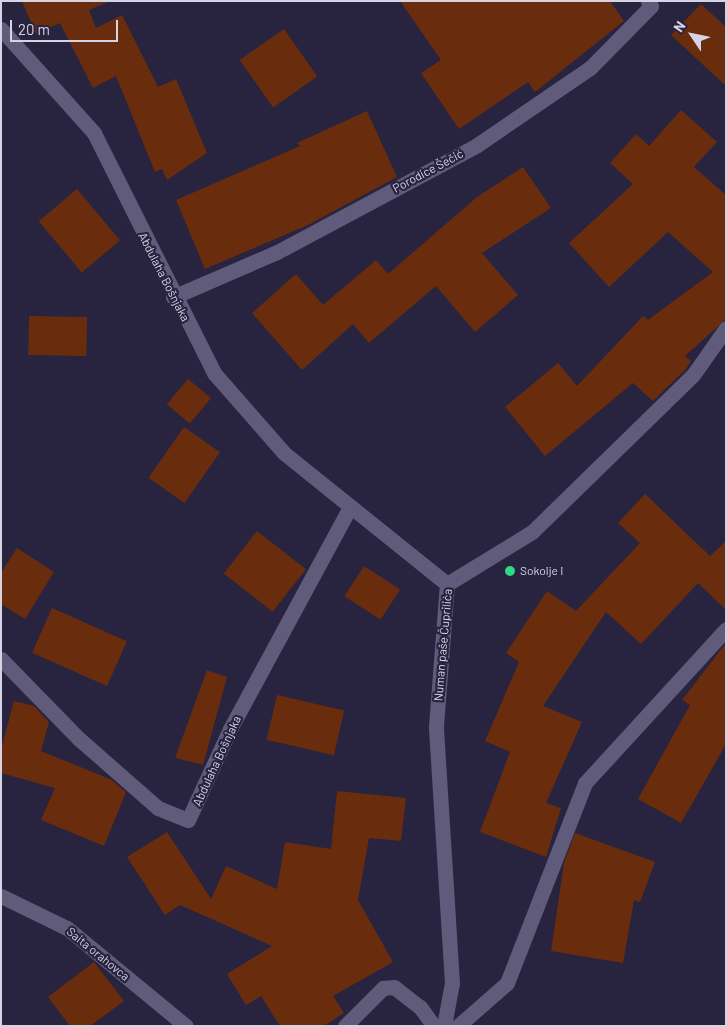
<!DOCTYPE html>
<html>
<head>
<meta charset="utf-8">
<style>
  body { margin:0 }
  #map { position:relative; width:727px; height:1027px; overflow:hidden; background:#28233e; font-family:Barlow,sans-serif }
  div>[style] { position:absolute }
  .building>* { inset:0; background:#692d0e; transform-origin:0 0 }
  .street>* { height:15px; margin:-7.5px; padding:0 7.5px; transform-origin:7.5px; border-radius:7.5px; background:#605b7a }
  .secondary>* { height:15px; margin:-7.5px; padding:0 7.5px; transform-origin:7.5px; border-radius:7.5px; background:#605b7a }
  .dots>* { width:14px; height:14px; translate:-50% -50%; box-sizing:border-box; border:2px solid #28233e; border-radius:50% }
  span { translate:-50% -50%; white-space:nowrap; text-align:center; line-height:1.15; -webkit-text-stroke:4.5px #28233e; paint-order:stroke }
  .street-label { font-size:12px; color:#d6d3e5 }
  .poi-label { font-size:12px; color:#d6d3e5 }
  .left { translate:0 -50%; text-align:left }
  .frame { position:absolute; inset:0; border:2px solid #d6d3e5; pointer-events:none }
  .north { position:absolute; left:667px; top:10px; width:50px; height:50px; -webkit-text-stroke:4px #28233e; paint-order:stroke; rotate:304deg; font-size:14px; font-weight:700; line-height:20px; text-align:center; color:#d6d3e5 }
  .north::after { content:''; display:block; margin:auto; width:18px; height:22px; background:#d6d3e5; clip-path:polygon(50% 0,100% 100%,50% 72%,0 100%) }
  .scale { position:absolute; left:10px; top:20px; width:108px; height:22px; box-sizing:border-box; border:2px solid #d6d3e5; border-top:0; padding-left:6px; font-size:15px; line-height:18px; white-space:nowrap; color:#d6d3e5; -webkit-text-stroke:4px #28233e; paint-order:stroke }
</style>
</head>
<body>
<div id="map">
  <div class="building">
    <i style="clip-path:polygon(22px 1px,110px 1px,89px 10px,96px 28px,122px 15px,158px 87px,176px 79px,207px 153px,167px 180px,162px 169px,155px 172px,116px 76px,93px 88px,60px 23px,36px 34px)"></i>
    <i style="clip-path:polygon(400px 1px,610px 1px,624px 21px,535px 92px,528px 82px,459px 129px,421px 73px,441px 60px)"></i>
    <i style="clip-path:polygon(701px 4px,726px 27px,726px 86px,671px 35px)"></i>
    <i style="left:284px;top:29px;width:58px;height:54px;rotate:55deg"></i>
    <i style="clip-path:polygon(681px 110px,717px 142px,694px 167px,726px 195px,726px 319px,685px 356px,691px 361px,686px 369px,653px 401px,633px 383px,545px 456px,505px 407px,558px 363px,577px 386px,643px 316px,648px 320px,713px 272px,668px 232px,609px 287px,569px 243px,633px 184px,610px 163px,636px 134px,649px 146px)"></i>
    <i style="clip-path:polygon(367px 111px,397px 177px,308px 225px,205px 269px,176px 200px,300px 146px,297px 143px)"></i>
    <i style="clip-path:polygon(523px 167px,551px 208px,482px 253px,518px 295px,475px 332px,436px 286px,369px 343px,353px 324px,302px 370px,252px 313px,296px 274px,323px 305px,376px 260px,388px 274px,477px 197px)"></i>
    <i style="left:77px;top:189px;width:67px;height:50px;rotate:50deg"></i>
    <i style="left:29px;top:316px;width:58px;height:39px;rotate:1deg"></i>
    <i style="left:188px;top:379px;width:30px;height:33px;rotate:40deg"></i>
    <i style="left:184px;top:427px;width:44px;height:62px;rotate:35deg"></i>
    <i style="clip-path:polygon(645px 494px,710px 556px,726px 541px,726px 610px,698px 583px,641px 644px,606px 612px,543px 706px,582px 722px,546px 803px,561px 808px,546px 857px,480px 832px,510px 752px,485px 741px,519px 662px,506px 653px,547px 591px,576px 611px,640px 543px,618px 523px)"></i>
    <i style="left:257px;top:531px;width:62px;height:54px;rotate:38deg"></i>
    <i style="clip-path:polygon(17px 548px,54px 572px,25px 619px,1px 604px,1px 573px)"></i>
    <i style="left:364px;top:566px;width:43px;height:36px;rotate:33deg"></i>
    <i style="left:52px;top:608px;width:82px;height:49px;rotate:24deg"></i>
    <i style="clip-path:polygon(726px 643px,726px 744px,681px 823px,638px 799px,690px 705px,682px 700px)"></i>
    <i style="clip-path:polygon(207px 670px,227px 677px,203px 765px,175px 758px)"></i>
    <i style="left:277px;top:695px;width:69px;height:46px;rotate:13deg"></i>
    <i style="clip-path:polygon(14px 701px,34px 706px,49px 722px,41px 751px,110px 779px,126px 792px,104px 846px,41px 820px,55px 788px,1px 773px,1px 749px)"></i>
    <i style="clip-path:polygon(337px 791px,406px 798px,401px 841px,369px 838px,358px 900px,393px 962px,333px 996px,344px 1013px,324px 1026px,280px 1026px,261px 996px,246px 1005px,227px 974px,272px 946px,180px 905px,165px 915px,127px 857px,167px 832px,211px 899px,226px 866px,277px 889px,285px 842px,331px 849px)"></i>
    <i style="clip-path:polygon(575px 833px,655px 862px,640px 902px,634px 900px,623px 963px,551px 951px,564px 863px)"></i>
    <i style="clip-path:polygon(94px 962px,124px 1001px,90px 1026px,70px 1026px,48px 997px)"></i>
  </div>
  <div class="street">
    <i style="left:1px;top:29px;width:140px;rotate:48.2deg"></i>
    <i style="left:94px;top:133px;width:268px;rotate:63.4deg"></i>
    <i style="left:214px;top:373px;width:106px;rotate:48.8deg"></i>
    <i style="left:284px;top:453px;width:209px;rotate:38.8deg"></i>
    <i style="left:173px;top:297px;width:113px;rotate:-23.4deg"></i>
    <i style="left:277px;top:252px;width:227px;rotate:-28.1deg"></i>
    <i style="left:477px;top:145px;width:137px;rotate:-34.3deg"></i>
    <i style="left:590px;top:68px;width:87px;rotate:-45.5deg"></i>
    <i style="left:651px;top:6px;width:6px;rotate:-121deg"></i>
    <i style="left:1px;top:659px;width:110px;rotate:45.7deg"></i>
    <i style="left:78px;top:738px;width:106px;rotate:41.2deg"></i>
    <i style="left:158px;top:808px;width:32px;rotate:22deg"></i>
    <i style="left:188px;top:820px;width:100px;rotate:-65.2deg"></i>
    <i style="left:230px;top:729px;width:250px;rotate:-61.6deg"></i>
    <i style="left:1px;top:896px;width:73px;rotate:25.9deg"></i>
    <i style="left:67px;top:928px;width:154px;rotate:39.5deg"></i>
    <i style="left:345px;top:1026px;width:54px;rotate:-45deg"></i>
    <i style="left:383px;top:988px;width:11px;rotate:-5deg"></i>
    <i style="left:394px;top:987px;width:33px;rotate:38deg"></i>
    <i style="left:420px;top:1007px;width:24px;rotate:54deg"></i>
    <i style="left:458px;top:1026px;width:65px;rotate:-41.3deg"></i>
    <i style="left:507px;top:983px;width:215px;rotate:-68.7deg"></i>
    <i style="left:585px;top:783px;width:209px;rotate:-47.5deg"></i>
  </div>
  <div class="secondary">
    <i style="left:444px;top:1026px;width:44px;rotate:-79.5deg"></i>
    <i style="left:452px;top:983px;width:257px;rotate:-93.6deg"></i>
    <i style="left:436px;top:726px;width:142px;rotate:-85.6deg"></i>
    <i style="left:447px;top:584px;width:100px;rotate:-31.5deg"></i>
    <i style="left:532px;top:532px;width:225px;rotate:-44.3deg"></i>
    <i style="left:693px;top:375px;width:57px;rotate:-54.9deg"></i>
  </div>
  <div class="dots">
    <i style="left:510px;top:571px;background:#2fd883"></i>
  </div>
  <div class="street-label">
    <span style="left:428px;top:171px;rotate:-28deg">Porodice Šečić</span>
    <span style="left:164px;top:277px;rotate:63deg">Abdulaha Bošnjaka</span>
    <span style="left:443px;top:645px;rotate:-85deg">Numan paše Čuprilića</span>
    <span style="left:217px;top:761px;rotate:-65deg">Abdulaha Bošnjaka</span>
    <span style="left:98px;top:954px;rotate:39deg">Saita orahovca</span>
  </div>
  <div class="poi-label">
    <span class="left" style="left:520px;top:571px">Sokolje I</span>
  </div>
  <div class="frame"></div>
  <div class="north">N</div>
  <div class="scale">20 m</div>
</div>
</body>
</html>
